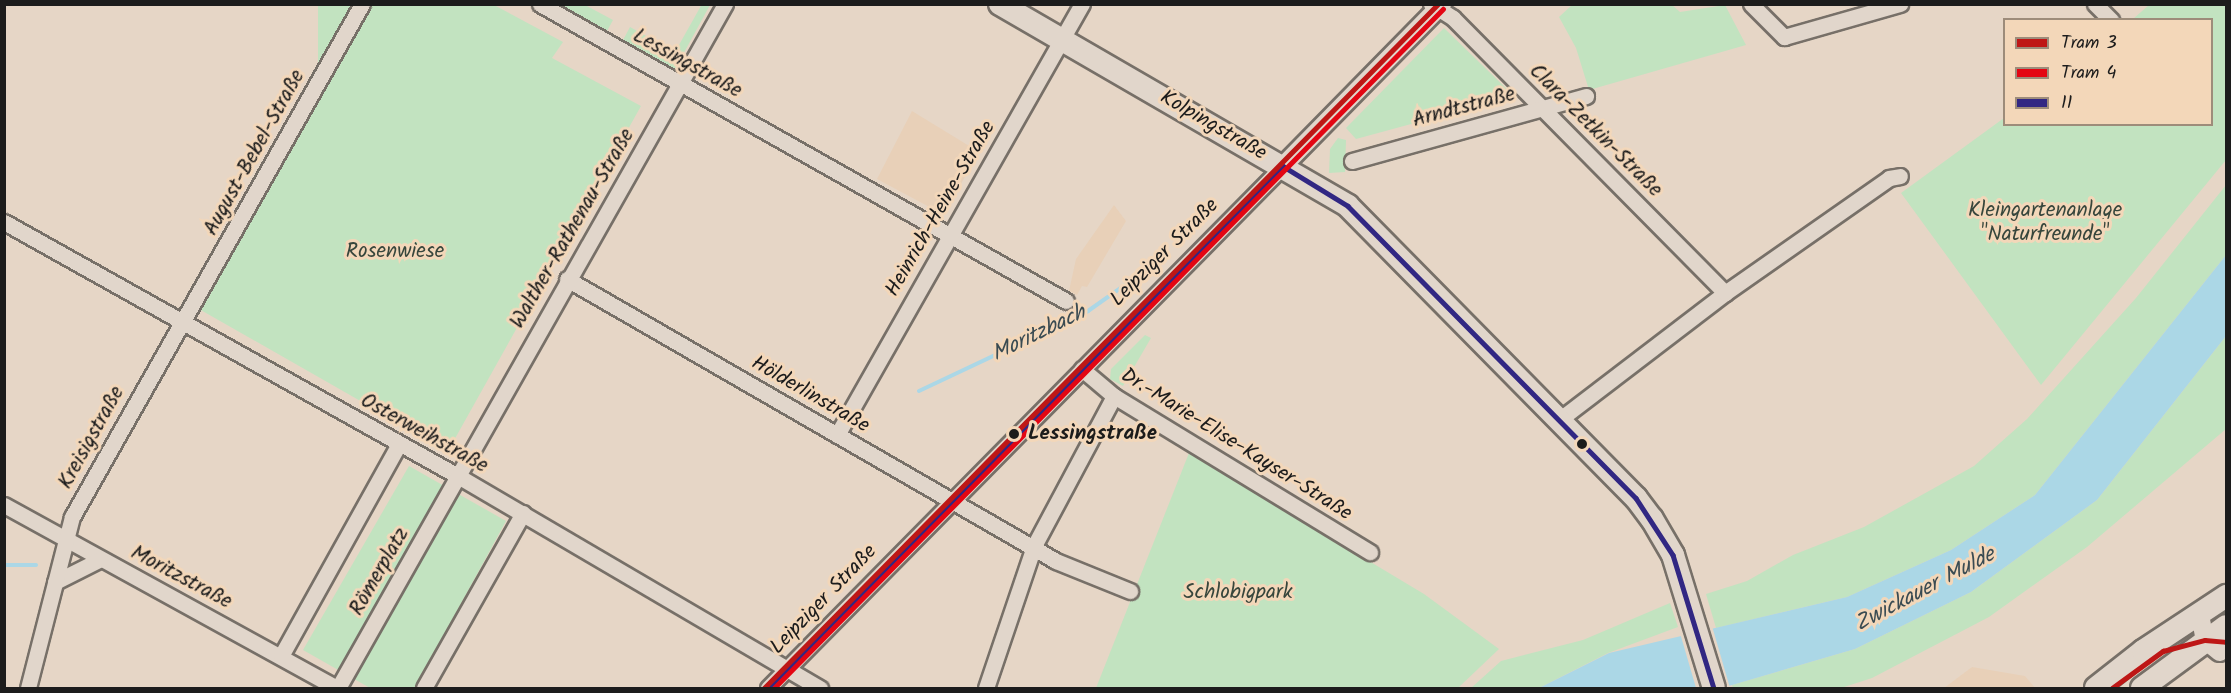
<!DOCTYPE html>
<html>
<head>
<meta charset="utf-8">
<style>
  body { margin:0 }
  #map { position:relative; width:2231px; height:693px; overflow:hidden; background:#e6d6c6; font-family:Kalam,sans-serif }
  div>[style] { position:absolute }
  .built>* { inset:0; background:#e8d0b8 }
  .green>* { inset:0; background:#c2e3c0; transform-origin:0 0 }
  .water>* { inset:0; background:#abd7e6 }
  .pier>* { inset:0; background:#e6d6c6 }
  .stream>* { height:4px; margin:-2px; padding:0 2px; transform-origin:2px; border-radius:2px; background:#abd7e6 }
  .roads { filter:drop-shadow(2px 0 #777068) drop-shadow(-2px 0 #777068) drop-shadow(0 2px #777068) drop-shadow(0 -2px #777068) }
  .minor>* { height:15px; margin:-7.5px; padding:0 7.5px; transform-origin:7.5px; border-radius:7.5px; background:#e1d6cb }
  .tertiary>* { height:18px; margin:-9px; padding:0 9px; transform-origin:9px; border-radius:9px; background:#e1d6cb }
  .primary>* { height:22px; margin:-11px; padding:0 11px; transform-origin:11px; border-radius:11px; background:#e1d6cb }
  .bus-1>* { height:4.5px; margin:-2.25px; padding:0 2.25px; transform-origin:2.25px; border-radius:2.25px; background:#312783 }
  .tram-1>* { height:4.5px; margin:-2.25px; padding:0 2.25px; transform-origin:2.25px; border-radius:2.25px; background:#be1716 }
  .tram-2>* { height:4.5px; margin:-2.25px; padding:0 2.25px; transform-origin:2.25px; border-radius:2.25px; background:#e30613 }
  .dots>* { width:16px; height:16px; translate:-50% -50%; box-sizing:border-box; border:3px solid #f3d7b9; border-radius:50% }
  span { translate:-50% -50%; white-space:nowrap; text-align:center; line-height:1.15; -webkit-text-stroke:6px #f3d7b9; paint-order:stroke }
  .street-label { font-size:21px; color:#1c1c1c }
  .park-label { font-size:21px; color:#37463c }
  .stop-label { font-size:21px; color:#1c1c1c; font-weight:700 }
  .left { translate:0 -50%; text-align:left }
  .water-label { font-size:22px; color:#3a4b52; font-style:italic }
  .frame { position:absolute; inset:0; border:6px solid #1c1c1c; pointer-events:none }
  .legend { position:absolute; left:2003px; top:18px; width:210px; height:108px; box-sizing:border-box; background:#f3d7b9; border:2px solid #9d8c7a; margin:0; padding:8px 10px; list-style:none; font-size:18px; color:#1c1c1c }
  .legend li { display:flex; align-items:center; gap:12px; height:30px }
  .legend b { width:30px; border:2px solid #9d8c7a }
</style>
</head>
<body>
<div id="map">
  <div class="built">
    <i style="clip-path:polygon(912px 111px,979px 152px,948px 207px,945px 201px,934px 206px,937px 211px,877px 179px)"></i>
    <i style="clip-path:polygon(1114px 205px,1126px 221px,1087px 287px,1082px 286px,1077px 295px,1069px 291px,1076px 259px)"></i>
    <i style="clip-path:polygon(1972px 667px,2025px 676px,2035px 688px,1944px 688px)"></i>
  </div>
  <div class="green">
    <i style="clip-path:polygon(702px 4px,710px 5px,674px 71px,622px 42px,630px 27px,675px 52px)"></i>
    <i style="left:318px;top:5px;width:35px;height:327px"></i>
    <i style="clip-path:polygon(372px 5px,494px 5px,563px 42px,552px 58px,641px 106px,448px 451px,199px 309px)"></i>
    <i style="clip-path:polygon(556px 5px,585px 5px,613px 20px,606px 33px)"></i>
    <i style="clip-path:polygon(1572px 5px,1672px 5px,1680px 12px,1725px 5px,1746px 45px,1589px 90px,1576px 48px,1559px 17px)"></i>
    <i style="clip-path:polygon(2149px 5px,2226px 5px,2226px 160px,2041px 385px,1901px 193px,2004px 118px,2004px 124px,2212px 124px,2212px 20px,2133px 19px)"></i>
    <i style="clip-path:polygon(1444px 28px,1514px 96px,1356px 139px,1346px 128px)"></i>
    <i style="clip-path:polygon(1338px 138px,1346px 140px,1345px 172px,1329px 173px,1330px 149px)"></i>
    <i style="clip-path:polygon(2226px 185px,2226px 255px,2035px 495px,1951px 550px,1847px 597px,1716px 628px,1706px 594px,1747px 581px,1793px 555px,1864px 527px,1974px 466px,2027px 419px,2136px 298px)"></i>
    <i style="clip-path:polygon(1145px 335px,1151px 338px,1123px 386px,1110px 379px,1111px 369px)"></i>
    <i style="clip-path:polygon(2226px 336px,2226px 429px,2087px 547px,1989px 617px,1872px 678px,1841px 688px,1733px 688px,1732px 685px,1855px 649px,1971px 592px,2097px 500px)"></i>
    <i style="clip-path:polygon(1189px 453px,1424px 594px,1499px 649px,1458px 688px,1096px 688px)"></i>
    <i style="clip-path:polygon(409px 466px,506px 521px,415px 688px,370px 688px,303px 650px)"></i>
    <i style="clip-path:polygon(1670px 603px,1678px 627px,1608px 653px,1539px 688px,1471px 688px,1501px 661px,1583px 640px)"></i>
  </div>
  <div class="water">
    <i style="clip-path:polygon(2226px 255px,2226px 336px,2097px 500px,1971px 592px,1855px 649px,1722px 688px,1539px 688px,1609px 653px,1847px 597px,1951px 550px,2035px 495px)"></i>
  </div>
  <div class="pier">
    <i style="clip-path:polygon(1712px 626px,1730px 688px,1696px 688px,1680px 633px)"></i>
  </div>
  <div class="stream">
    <i style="left:919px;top:391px;width:187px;rotate:-25.3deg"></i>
    <i style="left:1088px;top:311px;width:80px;rotate:-35.3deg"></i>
    <i style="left:4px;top:565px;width:32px"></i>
  </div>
  <div class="roads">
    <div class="minor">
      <i style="left:540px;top:4px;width:604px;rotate:29.45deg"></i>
      <i style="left:1431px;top:4px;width:26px;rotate:32deg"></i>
      <i style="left:1453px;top:18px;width:387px;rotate:45.3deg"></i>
      <i style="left:1751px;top:4px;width:47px;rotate:45deg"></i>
      <i style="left:1784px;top:37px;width:121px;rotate:-15.9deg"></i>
      <i style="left:2095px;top:4px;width:23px;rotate:45deg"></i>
      <i style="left:1352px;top:161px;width:243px;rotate:-15.5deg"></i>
      <i style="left:4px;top:222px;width:520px;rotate:29.23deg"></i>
      <i style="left:458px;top:476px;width:420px;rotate:30.4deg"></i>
      <i style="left:567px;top:279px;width:564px;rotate:29.97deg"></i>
      <i style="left:1056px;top:561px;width:80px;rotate:22.1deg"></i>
      <i style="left:1082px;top:369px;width:42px;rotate:40.2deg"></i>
      <i style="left:1114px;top:396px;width:300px;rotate:31.4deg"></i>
      <i style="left:1559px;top:420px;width:209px;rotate:-37.4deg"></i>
      <i style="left:1725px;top:293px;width:200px;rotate:-35deg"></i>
      <i style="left:1889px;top:178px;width:11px;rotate:-10deg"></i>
      <i style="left:837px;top:435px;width:496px;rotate:-60.4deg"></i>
      <i style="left:4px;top:505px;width:380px;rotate:28.8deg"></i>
      <i style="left:55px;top:582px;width:51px;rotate:-26.6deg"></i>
      <i style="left:281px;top:656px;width:243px;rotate:-60.9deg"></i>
      <i style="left:28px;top:688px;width:177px;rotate:-75.6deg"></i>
      <i style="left:72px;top:517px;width:589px;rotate:-60.52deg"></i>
      <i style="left:338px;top:688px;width:786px;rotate:-60.5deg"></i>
      <i style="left:424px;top:688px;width:201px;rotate:-60.5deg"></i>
      <i style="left:768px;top:688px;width:733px;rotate:-45.39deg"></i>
      <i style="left:986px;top:688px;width:150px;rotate:-71.3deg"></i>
      <i style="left:1034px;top:546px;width:170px;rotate:-61.9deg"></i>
    </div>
    <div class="tertiary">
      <i style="left:1283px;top:166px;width:227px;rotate:-45.5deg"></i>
      <i style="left:2200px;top:615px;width:25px;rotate:79deg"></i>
      <i style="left:2205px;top:640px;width:19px;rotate:39deg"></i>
    </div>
    <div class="primary">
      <i style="left:1000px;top:4px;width:402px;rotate:30.1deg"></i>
      <i style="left:1348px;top:206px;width:410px;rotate:45.4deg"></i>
      <i style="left:1636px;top:498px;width:26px;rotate:53deg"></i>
      <i style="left:1652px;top:519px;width:42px;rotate:59.7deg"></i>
      <i style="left:1673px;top:555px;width:139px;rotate:72.9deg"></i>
      <i style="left:2096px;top:688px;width:60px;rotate:-38.2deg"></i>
      <i style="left:2143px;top:651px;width:100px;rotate:-33.5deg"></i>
      <i style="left:2142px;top:688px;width:104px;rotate:-36.4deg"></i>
    </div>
  </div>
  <div class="bus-1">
    <i style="left:1283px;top:166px;width:76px;rotate:31.6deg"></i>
    <i style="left:1348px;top:206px;width:410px;rotate:45.4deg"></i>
    <i style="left:1636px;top:498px;width:68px;rotate:57deg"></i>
    <i style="left:1673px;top:555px;width:139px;rotate:72.9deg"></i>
    <i style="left:768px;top:688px;width:733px;rotate:-45.39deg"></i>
  </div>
  <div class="tram-1">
    <i style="left:764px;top:688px;width:960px;rotate:-45.42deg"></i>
    <i style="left:2112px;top:688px;width:63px;rotate:-36deg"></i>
    <i style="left:2163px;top:651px;width:43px;rotate:-14.7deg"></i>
    <i style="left:2205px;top:640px;width:21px;rotate:5deg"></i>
  </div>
  <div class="tram-2">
    <i style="left:774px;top:688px;width:953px;rotate:-45.43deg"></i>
  </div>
  <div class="dots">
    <i style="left:1014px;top:434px;background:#1c1c1c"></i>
    <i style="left:1582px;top:444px;background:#1c1c1c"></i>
  </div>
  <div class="street-label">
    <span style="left:687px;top:64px;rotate:29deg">Lessingstraße</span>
    <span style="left:1464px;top:108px;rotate:-15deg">Arndtstraße</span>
    <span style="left:1213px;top:126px;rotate:30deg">Kolpingstraße</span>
    <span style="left:1595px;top:131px;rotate:45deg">Clara-Zetkin-Straße</span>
    <span style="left:255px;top:153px;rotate:-61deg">August-Bebel-Straße</span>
    <span style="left:941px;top:209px;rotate:-60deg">Heinrich-Heine-Straße</span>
    <span style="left:573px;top:229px;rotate:-60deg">Walther-Rathenau-Straße</span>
    <span style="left:1165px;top:253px;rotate:-45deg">Leipziger Straße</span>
    <span style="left:810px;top:395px;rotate:30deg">Hölderlinstraße</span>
    <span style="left:424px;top:434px;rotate:29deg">Osterweihstraße</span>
    <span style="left:92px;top:438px;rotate:-61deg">Kreisigstraße</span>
    <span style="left:1236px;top:445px;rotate:32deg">Dr.-Marie-Elise-Kayser-Straße</span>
    <span style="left:380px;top:572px;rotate:-60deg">Römerplatz</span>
    <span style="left:181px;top:578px;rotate:28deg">Moritzstraße</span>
    <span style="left:824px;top:600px;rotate:-46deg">Leipziger Straße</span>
  </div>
  <div class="park-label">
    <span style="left:2045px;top:223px">Kleingartenanlage<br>"Naturfreunde"</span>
    <span style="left:395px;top:252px">Rosenwiese</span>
    <span style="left:1238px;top:593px">Schlobigpark</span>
  </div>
  <div class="stop-label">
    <span class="left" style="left:1028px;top:434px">Lessingstraße</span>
  </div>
  <div class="water-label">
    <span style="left:1039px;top:334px;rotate:-26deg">Moritzbach</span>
    <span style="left:1925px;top:590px;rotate:-28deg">Zwickauer Mulde</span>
  </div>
  <div class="frame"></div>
  <ul class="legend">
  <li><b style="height:8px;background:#be1716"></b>Tram 3</li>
  <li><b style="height:8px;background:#e30613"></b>Tram 4</li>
  <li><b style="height:8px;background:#312783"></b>11</li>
  </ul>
</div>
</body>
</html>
